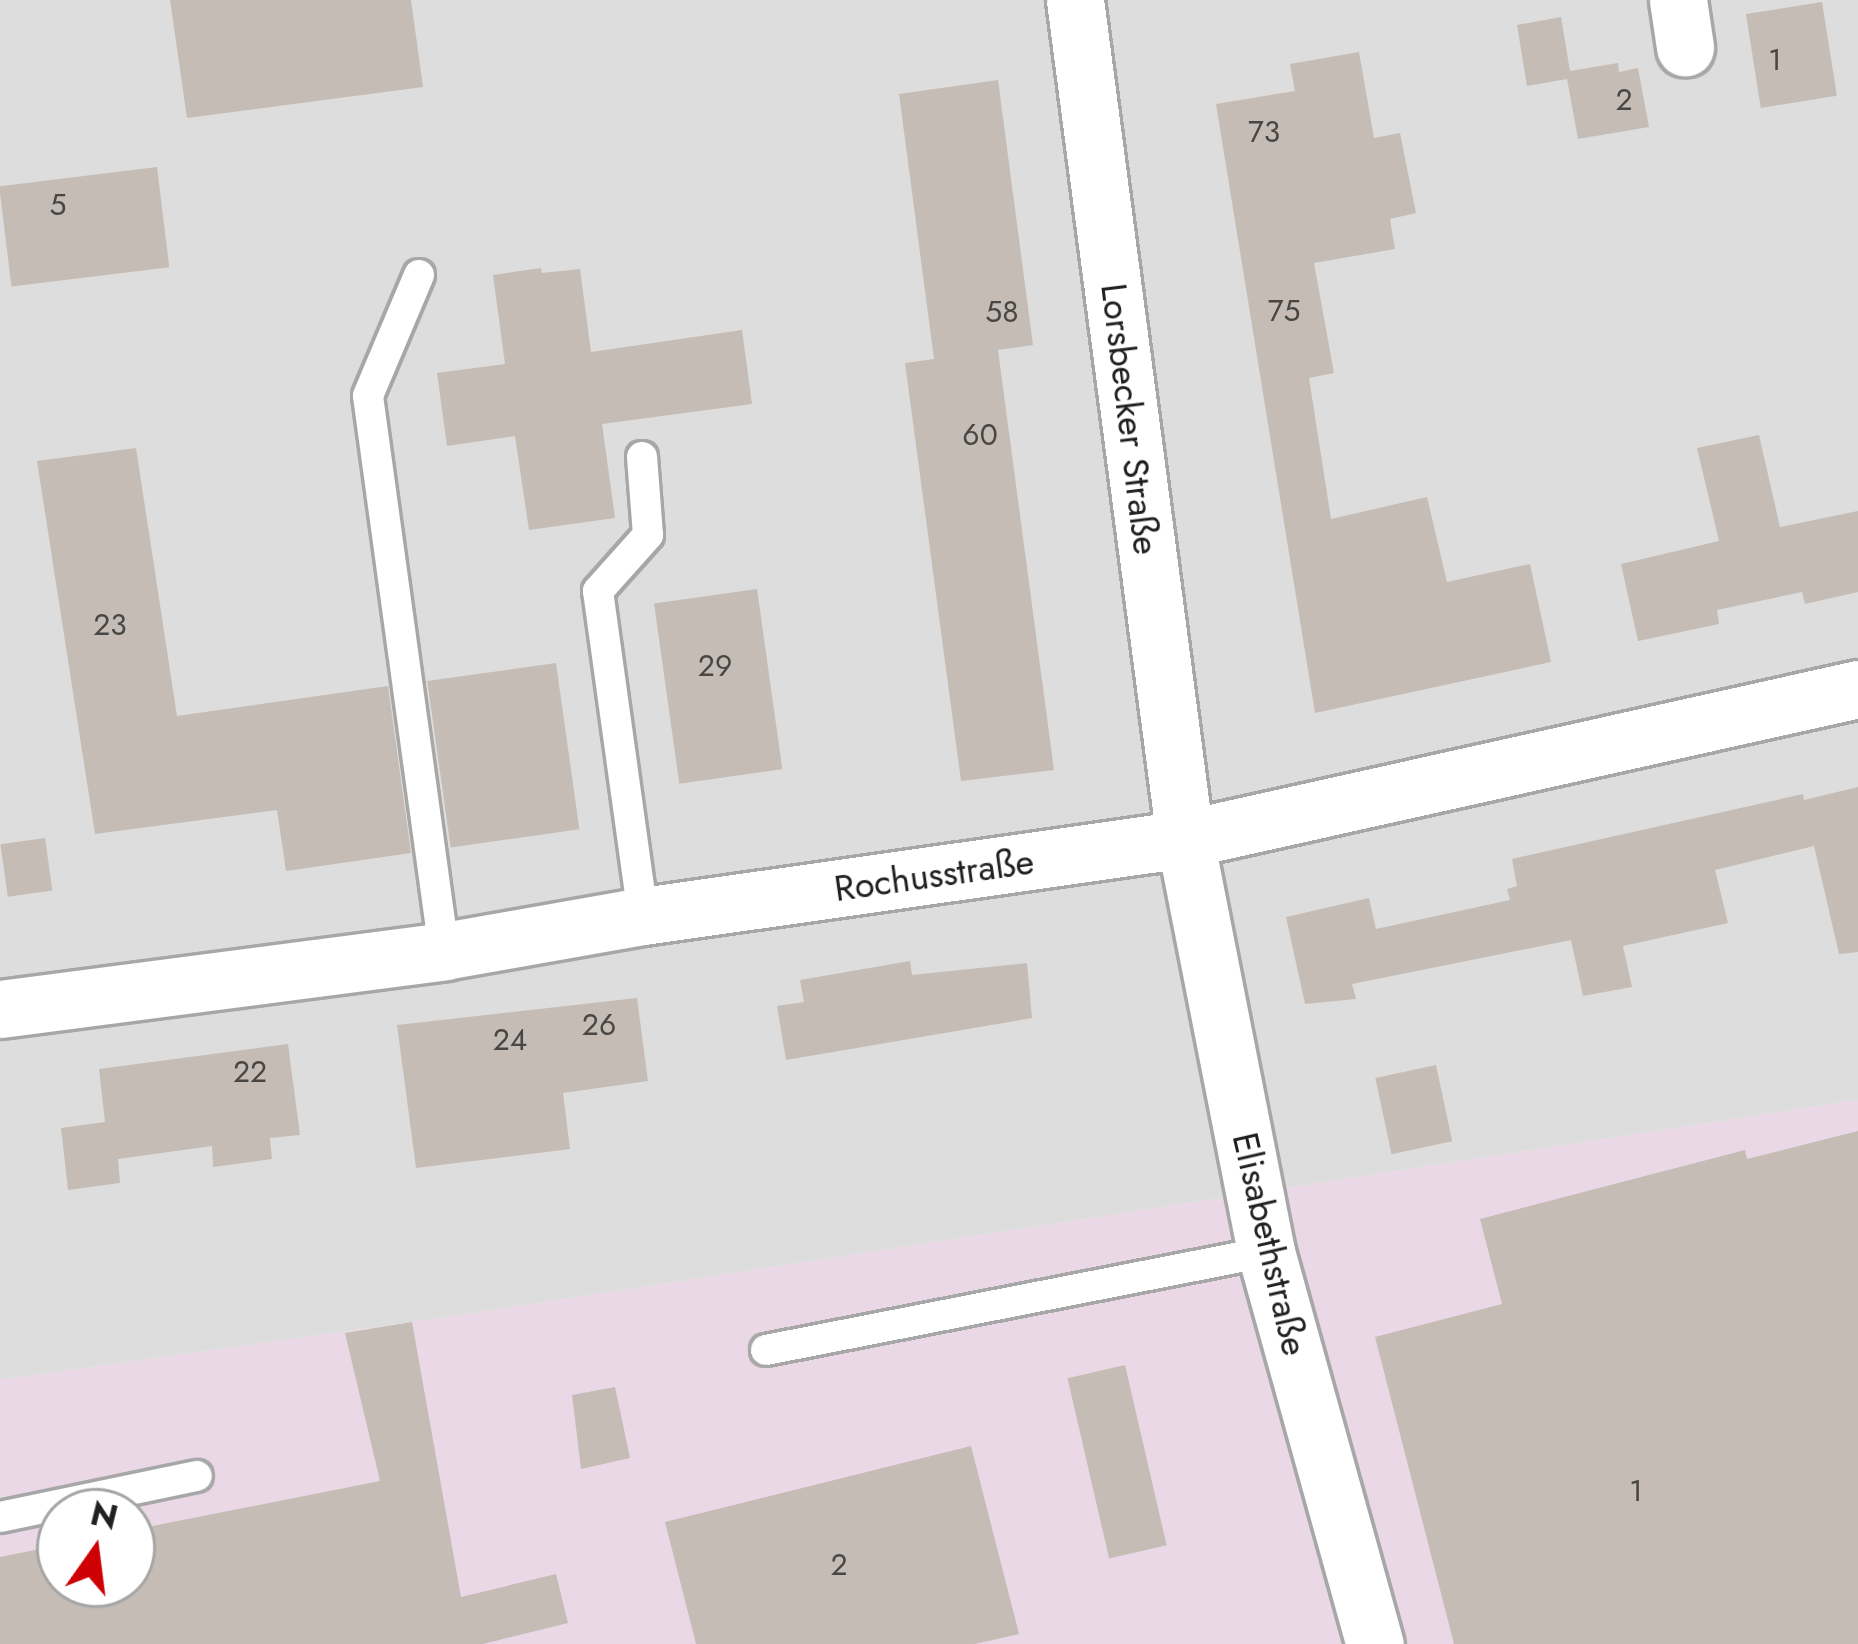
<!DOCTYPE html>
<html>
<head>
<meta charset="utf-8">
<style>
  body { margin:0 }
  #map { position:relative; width:1858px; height:1644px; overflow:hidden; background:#f0ede6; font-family:Jost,sans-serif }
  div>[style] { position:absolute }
  .residential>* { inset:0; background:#dedddd }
  .industrial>* { inset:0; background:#ead8e7 }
  .building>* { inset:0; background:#c5bcb5; transform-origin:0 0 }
  .roads { filter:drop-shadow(3px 0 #a7a7a7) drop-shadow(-3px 0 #a7a7a7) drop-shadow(0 3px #a7a7a7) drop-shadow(0 -3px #a7a7a7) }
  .lane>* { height:30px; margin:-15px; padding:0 15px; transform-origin:15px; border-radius:15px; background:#fff }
  .street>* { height:57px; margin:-28.5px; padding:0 28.5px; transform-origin:28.5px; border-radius:28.5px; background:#fff }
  span { translate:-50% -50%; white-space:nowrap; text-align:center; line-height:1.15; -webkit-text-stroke:12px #fff; paint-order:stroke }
  .number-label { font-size:30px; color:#494745 }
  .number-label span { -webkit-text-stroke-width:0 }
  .street-label { font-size:36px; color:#202020 }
  .north { position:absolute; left:36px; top:1488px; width:120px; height:120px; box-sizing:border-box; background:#fff; border:3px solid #a6a6a6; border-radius:50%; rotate:14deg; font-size:33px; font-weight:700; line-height:48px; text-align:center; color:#202020 }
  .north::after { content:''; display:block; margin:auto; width:42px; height:54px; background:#cf0004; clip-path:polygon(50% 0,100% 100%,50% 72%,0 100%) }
</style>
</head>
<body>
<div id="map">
  <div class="residential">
    <i style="clip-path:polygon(0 0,1858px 0,1858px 1100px,442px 1318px,0 1380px)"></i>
  </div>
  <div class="industrial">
    <i style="clip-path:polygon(evenodd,1858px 1100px,1858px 1644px,0 1644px,0 1380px,442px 1318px,1858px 1100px,60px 1512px,132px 1512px,132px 1584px,60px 1584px,60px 1512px)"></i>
  </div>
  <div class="building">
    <i style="clip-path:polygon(170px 0,411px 0,423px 87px,187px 118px)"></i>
    <i style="left:1822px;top:2px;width:95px;height:77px;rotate:81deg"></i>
    <i style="clip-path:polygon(1561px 17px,1570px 71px,1618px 63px,1619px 72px,1638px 68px,1649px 127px,1578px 139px,1567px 79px,1527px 86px,1517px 25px)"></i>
    <i style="clip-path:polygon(1359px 52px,1374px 138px,1400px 133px,1416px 213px,1390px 219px,1395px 249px,1314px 263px,1334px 373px,1309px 378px,1331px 519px,1427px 497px,1447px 582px,1530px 564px,1551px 662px,1315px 713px,1216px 104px,1295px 91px,1290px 64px)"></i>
    <i style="clip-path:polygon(998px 80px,1033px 345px,998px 350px,1054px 770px,961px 781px,905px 363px,934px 359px,899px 94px)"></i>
    <i style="left:157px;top:167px;width:101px;height:159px;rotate:83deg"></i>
    <i style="clip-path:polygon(541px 268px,542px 273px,580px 269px,591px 352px,742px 330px,752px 404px,602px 424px,615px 518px,529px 530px,515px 436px,447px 446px,437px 373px,505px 364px,493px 275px)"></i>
    <i style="clip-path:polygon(1759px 435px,1780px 527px,1858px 511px,1858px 592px,1805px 604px,1802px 592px,1717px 610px,1719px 624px,1638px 641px,1621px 564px,1719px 541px,1697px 448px)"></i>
    <i style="clip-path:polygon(136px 448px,177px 716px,388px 686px,411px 853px,286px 871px,277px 810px,95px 834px,37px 461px)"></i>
    <i style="left:757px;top:589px;width:182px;height:104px;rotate:82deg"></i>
    <i style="left:556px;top:663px;width:168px;height:130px;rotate:82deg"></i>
    <i style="clip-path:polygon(1858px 787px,1858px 952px,1839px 954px,1814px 846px,1715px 870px,1728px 923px,1623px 946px,1632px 987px,1583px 996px,1571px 940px,1352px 984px,1356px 999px,1305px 1004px,1286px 917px,1369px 898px,1376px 929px,1510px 900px,1507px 889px,1517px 886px,1512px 859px,1803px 794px,1804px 800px)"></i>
    <i style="left:45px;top:838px;width:53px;height:45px;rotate:82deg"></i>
    <i style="clip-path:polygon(910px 961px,912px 975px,1027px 963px,1032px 1018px,786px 1060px,777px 1006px,804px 1002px,800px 980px)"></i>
    <i style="clip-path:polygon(637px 998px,648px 1081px,563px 1093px,570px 1149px,416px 1168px,397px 1025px)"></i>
    <i style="clip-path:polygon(288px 1044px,300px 1135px,270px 1138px,272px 1159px,213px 1167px,212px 1146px,118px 1159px,120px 1183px,68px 1190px,61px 1128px,105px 1122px,99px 1069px)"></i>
    <i style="left:1436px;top:1065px;width:78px;height:62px;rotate:78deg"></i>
    <i style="clip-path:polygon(1858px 1131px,1858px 1644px,1454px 1644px,1375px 1337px,1502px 1304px,1480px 1219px,1745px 1150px,1747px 1159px)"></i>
    <i style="clip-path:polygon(412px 1322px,461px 1597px,556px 1574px,568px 1623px,483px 1644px,0 1644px,0 1557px,60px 1545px,60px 1584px,132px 1584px,132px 1530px,380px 1481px,345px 1333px)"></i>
    <i style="left:1125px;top:1365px;width:185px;height:59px;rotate:77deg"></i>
    <i style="clip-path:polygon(615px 1387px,630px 1458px,581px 1469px,572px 1395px)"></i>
    <i style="clip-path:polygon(971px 1446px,1019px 1634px,975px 1644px,696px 1644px,665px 1522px)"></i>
  </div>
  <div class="roads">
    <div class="lane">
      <i style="left:419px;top:275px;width:131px;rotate:112.9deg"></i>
      <i style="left:368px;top:396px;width:560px;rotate:82.2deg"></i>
      <i style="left:642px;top:457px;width:78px;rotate:85.6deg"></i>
      <i style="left:648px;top:535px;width:75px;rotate:131.8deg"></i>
      <i style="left:598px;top:591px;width:328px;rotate:82.1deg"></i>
      <i style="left:766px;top:1350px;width:510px;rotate:-11.09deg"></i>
      <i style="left:0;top:1517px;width:201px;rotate:-11.8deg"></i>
    </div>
    <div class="street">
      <i style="left:1075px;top:0;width:846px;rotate:82.53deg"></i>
      <i style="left:1185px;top:839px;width:421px;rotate:78.9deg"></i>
      <i style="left:1266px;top:1252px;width:407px;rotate:74.5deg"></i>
      <i style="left:1678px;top:0;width:48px;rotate:81.5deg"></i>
      <i style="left:0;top:1009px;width:448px;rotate:-7.4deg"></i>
      <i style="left:444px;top:951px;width:202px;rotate:-10deg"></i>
      <i style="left:643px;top:916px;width:547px;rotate:-8.09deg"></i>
      <i style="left:1185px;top:839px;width:690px;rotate:-12.56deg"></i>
    </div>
  </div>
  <div class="number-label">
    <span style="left:1775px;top:60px">1</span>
    <span style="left:1624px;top:100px">2</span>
    <span style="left:1264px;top:132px">73</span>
    <span style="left:58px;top:205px">5</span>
    <span style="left:1284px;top:311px">75</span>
    <span style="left:1002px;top:312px">58</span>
    <span style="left:980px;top:435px">60</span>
    <span style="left:110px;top:625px">23</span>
    <span style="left:715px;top:666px">29</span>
    <span style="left:599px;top:1025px">26</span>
    <span style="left:510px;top:1040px">24</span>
    <span style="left:250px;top:1072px">22</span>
    <span style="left:1636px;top:1491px">1</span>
    <span style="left:839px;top:1565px">2</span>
  </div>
  <div class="street-label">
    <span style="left:1130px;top:419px;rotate:83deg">Lorsbecker Straße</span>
    <span style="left:934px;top:875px;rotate:-8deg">Rochusstraße</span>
    <span style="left:1270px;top:1244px;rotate:77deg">Elisabethstraße</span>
  </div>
  <div class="north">N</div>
</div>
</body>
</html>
